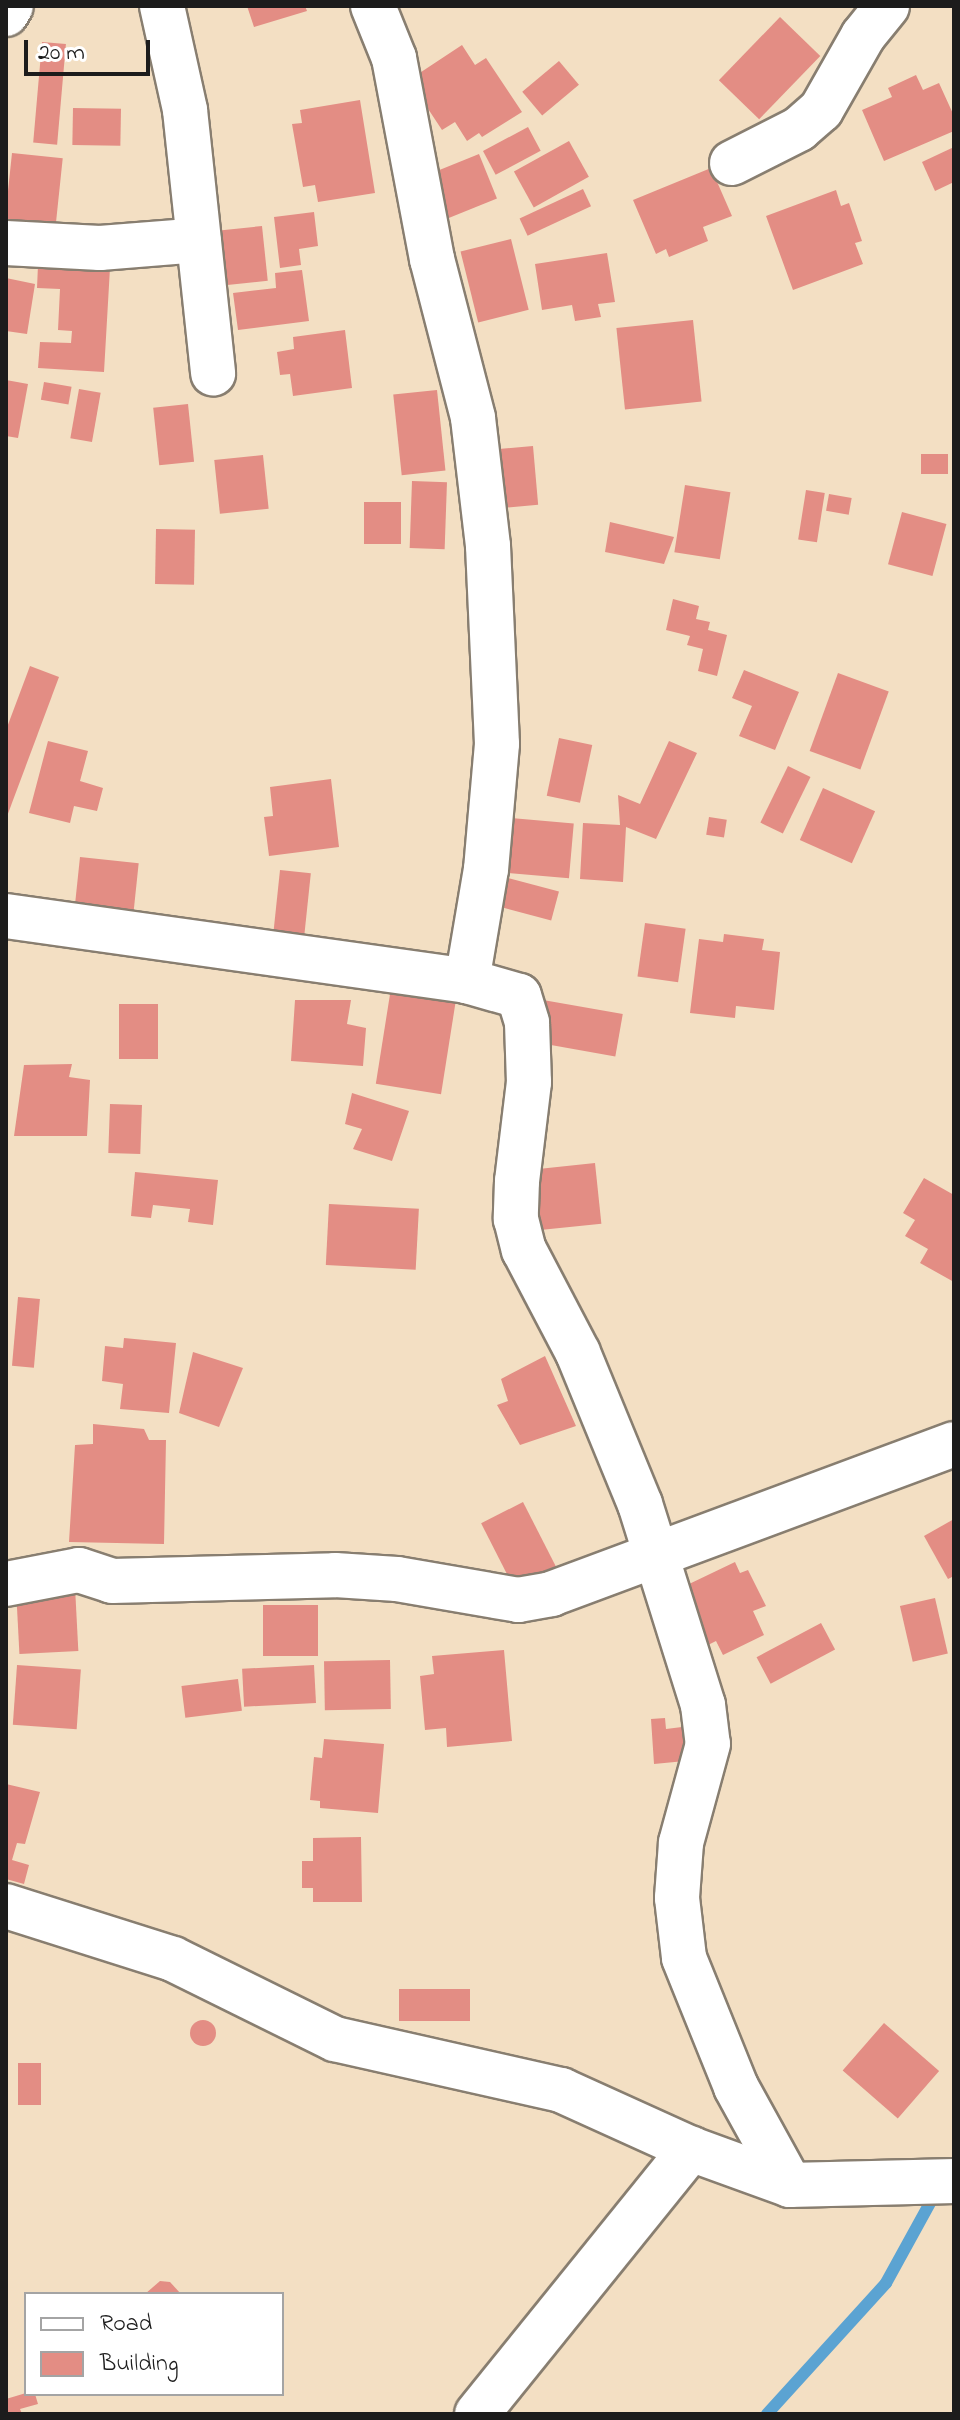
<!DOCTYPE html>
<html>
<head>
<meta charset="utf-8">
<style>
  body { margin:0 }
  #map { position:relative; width:960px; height:2420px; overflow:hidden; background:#f3dfc3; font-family:"Indie Flower",sans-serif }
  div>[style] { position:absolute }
  .stream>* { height:12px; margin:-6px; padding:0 6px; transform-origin:6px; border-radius:6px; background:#5ba3d2 }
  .building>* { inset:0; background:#e38d84; transform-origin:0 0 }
  .round { border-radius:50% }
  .roads { filter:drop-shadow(2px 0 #887e70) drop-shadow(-2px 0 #887e70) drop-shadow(0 2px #887e70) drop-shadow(0 -2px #887e70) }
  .street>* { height:44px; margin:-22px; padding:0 22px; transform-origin:22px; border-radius:22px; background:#fff }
  .secondary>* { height:44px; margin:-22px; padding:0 22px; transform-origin:22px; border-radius:22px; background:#fff }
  span { translate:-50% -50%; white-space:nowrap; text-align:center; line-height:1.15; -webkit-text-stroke:7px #fff; paint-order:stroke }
  .frame { position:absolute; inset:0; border:8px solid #1c1c1c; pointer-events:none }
  .legend { position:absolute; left:24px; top:2292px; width:260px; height:104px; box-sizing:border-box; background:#fff; border:2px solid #a4a4a4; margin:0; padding:10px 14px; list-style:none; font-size:24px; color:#1c1c1c }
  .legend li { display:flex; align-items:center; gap:16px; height:40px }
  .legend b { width:40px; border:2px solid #a4a4a4 }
  .scale { position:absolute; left:24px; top:40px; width:126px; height:36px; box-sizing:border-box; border:4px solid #1c1c1c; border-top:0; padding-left:10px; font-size:24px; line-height:28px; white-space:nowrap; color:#1c1c1c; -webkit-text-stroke:6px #fff; paint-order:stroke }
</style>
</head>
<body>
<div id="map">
  <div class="stream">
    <i style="left:767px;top:2414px;width:177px;rotate:-47.7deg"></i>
    <i style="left:886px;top:2283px;width:104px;rotate:-61.2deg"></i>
  </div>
  <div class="building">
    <i style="clip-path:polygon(247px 6px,305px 6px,307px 11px,254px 27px)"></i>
    <i style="left:780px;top:17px;width:56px;height:88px;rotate:44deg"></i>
    <i style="left:42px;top:42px;width:24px;height:101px;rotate:5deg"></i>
    <i style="clip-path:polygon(462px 45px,475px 65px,486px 58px,522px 112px,482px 137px,479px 133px,467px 141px,455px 122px,442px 130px,409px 80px)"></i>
    <i style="left:559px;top:61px;width:31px;height:48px;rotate:50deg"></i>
    <i style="clip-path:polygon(916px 75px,923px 90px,939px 83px,954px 116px,954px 131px,884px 161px,862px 110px,892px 97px,888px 88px)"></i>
    <i style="clip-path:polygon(360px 100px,375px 193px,318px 202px,315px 185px,303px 187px,292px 124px,302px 123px,300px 110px)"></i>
    <i style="left:73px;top:108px;width:48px;height:37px;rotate:1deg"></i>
    <i style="left:528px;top:127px;width:27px;height:51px;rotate:62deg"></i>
    <i style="left:569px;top:141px;width:41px;height:63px;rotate:61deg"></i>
    <i style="clip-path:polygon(954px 147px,954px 182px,935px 191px,922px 162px)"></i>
    <i style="left:12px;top:153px;width:51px;height:77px;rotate:6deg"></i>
    <i style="left:479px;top:154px;width:48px;height:62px;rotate:68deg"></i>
    <i style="clip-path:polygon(711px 168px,732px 216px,703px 227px,708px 241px,669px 257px,666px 249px,656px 254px,633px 200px)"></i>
    <i style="left:583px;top:189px;width:19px;height:70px;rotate:65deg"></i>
    <i style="clip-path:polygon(836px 190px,841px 206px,849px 203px,862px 241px,855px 243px,863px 264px,793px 290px,766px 216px)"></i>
    <i style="clip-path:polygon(314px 212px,318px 246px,299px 249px,301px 265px,280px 268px,274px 217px)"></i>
    <i style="left:262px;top:226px;width:55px;height:55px;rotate:84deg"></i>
    <i style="left:511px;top:239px;width:73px;height:52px;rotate:76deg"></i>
    <i style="clip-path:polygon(607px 253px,615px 302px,598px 304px,601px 317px,575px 321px,572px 305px,542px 310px,535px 264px)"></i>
    <i style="clip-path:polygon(38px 265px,110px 268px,104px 372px,38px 368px,40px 342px,71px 343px,72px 331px,58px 330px,60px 289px,37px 288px)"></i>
    <i style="clip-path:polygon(302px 270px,309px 321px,238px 330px,233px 293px,276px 288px,275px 273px)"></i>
    <i style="clip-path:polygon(6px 278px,35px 284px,27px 334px,6px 331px)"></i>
    <i style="left:693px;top:320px;width:82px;height:77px;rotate:84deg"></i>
    <i style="clip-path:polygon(345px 330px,352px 388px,293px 396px,290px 374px,280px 375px,277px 352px,294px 349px,293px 337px)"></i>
    <i style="clip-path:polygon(6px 380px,28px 384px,18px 438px,6px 436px)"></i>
    <i style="left:44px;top:382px;width:28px;height:18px;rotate:10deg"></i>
    <i style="left:79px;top:389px;width:22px;height:50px;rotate:10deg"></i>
    <i style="left:437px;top:390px;width:81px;height:44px;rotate:84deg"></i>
    <i style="left:188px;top:404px;width:58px;height:35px;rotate:84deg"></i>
    <i style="left:533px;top:446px;width:59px;height:43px;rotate:85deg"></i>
    <i style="left:921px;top:454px;width:27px;height:20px"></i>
    <i style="left:263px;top:455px;width:54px;height:49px;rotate:84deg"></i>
    <i style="left:412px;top:481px;width:35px;height:67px;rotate:2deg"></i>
    <i style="left:685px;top:485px;width:46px;height:68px;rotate:9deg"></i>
    <i style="left:806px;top:490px;width:19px;height:50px;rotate:9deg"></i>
    <i style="left:829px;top:494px;width:23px;height:17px;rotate:10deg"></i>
    <i style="left:364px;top:502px;width:37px;height:42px"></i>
    <i style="left:902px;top:512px;width:46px;height:54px;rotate:15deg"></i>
    <i style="clip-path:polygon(610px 522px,674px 537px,664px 564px,605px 552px)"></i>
    <i style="left:156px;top:529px;width:39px;height:55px;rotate:1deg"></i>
    <i style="clip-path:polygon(673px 599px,699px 606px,696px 619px,710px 622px,708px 630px,727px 635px,717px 676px,698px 671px,703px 649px,687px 645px,690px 636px,666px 630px)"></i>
    <i style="clip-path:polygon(30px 666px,59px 677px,6px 819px,6px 730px)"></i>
    <i style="clip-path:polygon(744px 670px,799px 692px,775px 750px,739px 736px,752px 706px,732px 698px)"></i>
    <i style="left:838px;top:673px;width:54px;height:83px;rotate:20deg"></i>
    <i style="left:559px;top:738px;width:34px;height:59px;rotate:12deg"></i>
    <i style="clip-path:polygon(48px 741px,88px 751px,80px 781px,103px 788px,97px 811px,74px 806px,70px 823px,29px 813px)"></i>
    <i style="clip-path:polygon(669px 741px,697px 753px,656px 839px,626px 827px,623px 882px,580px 879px,583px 823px,620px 825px,618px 795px,640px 804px)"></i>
    <i style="left:788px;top:766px;width:25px;height:63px;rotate:26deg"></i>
    <i style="clip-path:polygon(331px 779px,339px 847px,269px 856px,264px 817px,273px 816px,270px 787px)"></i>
    <i style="left:823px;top:788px;width:57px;height:57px;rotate:24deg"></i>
    <i style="left:709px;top:817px;width:18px;height:18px;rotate:9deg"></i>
    <i style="left:511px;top:818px;width:63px;height:55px;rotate:5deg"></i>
    <i style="left:80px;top:857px;width:59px;height:50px;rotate:6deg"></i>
    <i style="left:280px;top:870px;width:31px;height:71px;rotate:6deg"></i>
    <i style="left:501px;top:876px;width:60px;height:30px;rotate:15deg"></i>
    <i style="left:645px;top:923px;width:41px;height:54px;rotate:8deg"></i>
    <i style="clip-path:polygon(724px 934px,764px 939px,762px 950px,780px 952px,774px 1010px,736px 1006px,735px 1018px,690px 1013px,699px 939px,723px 942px)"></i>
    <i style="left:391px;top:988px;width:66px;height:97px;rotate:9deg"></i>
    <i style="clip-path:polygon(295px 1000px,351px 1000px,347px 1024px,366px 1028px,363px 1066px,291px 1061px)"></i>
    <i style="left:543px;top:1000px;width:81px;height:43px;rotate:10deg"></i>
    <i style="left:158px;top:1004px;width:55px;height:39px;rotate:90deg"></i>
    <i style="clip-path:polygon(72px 1064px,69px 1077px,90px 1080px,87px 1136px,14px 1136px,24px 1065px)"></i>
    <i style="clip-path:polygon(352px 1093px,409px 1111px,392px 1161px,353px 1149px,362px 1129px,345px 1124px)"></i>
    <i style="left:110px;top:1104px;width:32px;height:49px;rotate:2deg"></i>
    <i style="left:595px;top:1163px;width:61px;height:64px;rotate:84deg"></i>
    <i style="clip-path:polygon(135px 1172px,218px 1180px,213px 1225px,188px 1222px,190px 1209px,153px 1205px,151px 1218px,131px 1216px)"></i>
    <i style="clip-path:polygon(924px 1178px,954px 1195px,954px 1282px,920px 1263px,928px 1249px,905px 1236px,915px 1220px,903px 1213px)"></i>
    <i style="left:329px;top:1204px;width:90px;height:61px;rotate:3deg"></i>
    <i style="left:18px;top:1297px;width:22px;height:69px;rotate:5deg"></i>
    <i style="clip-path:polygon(124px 1338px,176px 1343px,169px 1413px,120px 1409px,123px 1384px,102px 1381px,105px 1346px,123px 1348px)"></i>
    <i style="clip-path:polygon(193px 1352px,243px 1368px,219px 1427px,179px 1413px)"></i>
    <i style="clip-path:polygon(545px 1356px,576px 1426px,520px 1445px,497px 1405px,508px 1401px,501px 1379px)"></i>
    <i style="clip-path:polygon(93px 1424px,144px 1429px,149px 1440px,166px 1440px,164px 1544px,69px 1542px,75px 1445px,93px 1444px)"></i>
    <i style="left:523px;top:1502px;width:75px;height:47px;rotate:63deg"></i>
    <i style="clip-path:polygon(954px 1519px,954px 1576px,948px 1579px,924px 1536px)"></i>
    <i style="clip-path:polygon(735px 1562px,740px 1573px,748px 1570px,766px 1606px,753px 1611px,764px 1635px,723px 1655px,716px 1641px,700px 1649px,680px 1609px,695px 1601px,687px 1585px)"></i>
    <i style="left:75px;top:1587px;width:64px;height:59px;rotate:87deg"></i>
    <i style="left:935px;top:1598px;width:57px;height:36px;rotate:77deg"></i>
    <i style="left:263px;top:1605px;width:55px;height:51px"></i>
    <i style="left:821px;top:1623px;width:30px;height:73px;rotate:62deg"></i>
    <i style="clip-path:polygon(504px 1650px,512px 1741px,447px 1747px,446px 1728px,425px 1730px,420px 1676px,434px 1674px,432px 1656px)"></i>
    <i style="left:390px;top:1660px;width:49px;height:66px;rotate:89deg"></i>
    <i style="left:17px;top:1665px;width:64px;height:60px;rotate:4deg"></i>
    <i style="left:314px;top:1665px;width:38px;height:72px;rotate:87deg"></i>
    <i style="left:238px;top:1679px;width:32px;height:57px;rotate:83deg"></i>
    <i style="clip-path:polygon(665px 1718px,666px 1729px,682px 1727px,685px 1761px,654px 1764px,651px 1719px)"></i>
    <i style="clip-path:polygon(324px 1739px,384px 1744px,378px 1813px,320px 1808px,320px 1801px,310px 1800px,314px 1757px,322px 1758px)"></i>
    <i style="clip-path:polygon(6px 1784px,40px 1792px,25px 1844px,17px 1843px,12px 1860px,29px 1865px,24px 1884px,6px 1879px)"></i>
    <i style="clip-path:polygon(361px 1837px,362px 1902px,313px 1902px,313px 1888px,302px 1888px,302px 1861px,313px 1861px,313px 1838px)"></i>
    <i style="left:399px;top:1989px;width:71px;height:32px"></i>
    <i class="round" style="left:190px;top:2020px;width:26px;height:26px"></i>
    <i style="left:884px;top:2023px;width:73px;height:63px;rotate:41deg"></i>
    <i style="left:18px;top:2063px;width:23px;height:42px"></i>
    <i style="clip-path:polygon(160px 2281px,170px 2282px,181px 2294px,145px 2294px)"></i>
    <i style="clip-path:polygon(26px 2393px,35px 2394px,38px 2404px,20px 2409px,22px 2414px,6px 2414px,6px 2399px)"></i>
  </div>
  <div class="roads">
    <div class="street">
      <i style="left:162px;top:6px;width:107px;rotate:77.5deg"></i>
      <i style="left:185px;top:110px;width:265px;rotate:83.9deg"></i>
      <i style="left:373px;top:6px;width:56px;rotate:68deg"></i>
      <i style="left:394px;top:58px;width:205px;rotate:79.3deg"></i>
      <i style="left:432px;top:259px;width:164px;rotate:75.5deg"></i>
      <i style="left:473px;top:418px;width:129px;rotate:83.3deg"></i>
      <i style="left:488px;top:546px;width:198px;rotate:87.4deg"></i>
      <i style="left:497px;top:744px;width:125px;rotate:95deg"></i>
      <i style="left:486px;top:869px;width:114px;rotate:99.6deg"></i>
      <i style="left:6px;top:14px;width:9px;rotate:-58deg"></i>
      <i style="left:732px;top:163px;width:75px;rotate:-26.9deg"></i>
      <i style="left:799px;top:129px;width:29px;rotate:-41deg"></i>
      <i style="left:821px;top:110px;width:85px;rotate:-60.4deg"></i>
      <i style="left:863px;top:36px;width:38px;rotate:-51deg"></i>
      <i style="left:6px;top:243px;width:94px;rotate:3deg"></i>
      <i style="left:100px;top:248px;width:99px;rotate:-4.6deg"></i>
      <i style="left:6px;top:916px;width:466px;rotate:8deg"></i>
      <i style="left:467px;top:981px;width:54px;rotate:16.1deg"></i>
      <i style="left:519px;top:996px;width:28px;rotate:73deg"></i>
      <i style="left:527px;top:1023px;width:59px;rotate:88.1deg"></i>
      <i style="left:529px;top:1082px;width:100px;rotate:96.9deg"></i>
      <i style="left:517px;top:1181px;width:38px;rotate:92deg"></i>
      <i style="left:516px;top:1219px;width:32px;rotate:76deg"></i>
      <i style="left:524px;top:1250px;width:116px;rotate:62.3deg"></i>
      <i style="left:578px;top:1353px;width:163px;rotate:67.7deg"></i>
      <i style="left:640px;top:1504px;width:211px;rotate:72.6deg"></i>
      <i style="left:703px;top:1705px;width:39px;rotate:83deg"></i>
      <i style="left:708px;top:1744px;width:103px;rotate:105.3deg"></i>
      <i style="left:681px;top:1843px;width:55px;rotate:94.2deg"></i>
      <i style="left:677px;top:1898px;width:60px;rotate:83.3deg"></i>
      <i style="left:684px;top:1958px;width:139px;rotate:68deg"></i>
      <i style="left:736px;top:2087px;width:112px;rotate:61.1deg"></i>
      <i style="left:6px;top:1584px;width:74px;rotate:-10.9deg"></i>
      <i style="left:79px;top:1570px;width:35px;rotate:18deg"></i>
      <i style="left:112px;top:1581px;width:223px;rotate:-1.5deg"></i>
      <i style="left:335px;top:1575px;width:62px;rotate:3.7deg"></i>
      <i style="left:397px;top:1579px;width:123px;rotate:9.8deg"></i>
      <i style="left:518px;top:1600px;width:34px;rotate:-10deg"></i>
      <i style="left:551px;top:1594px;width:430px;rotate:-20.4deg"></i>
      <i style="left:477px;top:2414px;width:341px;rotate:-51.1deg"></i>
    </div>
    <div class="secondary">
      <i style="left:6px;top:1906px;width:175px;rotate:17.6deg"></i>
      <i style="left:173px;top:1959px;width:181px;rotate:26.3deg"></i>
      <i style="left:335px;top:2039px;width:232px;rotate:12.7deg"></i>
      <i style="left:561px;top:2090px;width:143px;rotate:24.4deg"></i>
      <i style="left:691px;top:2149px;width:105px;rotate:20deg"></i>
      <i style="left:790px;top:2185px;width:164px;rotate:-1.4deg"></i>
    </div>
  </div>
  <div class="frame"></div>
  <ul class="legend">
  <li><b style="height:10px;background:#fff"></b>Road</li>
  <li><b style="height:22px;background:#e38d84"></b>Building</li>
  </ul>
  <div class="scale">20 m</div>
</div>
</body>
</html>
